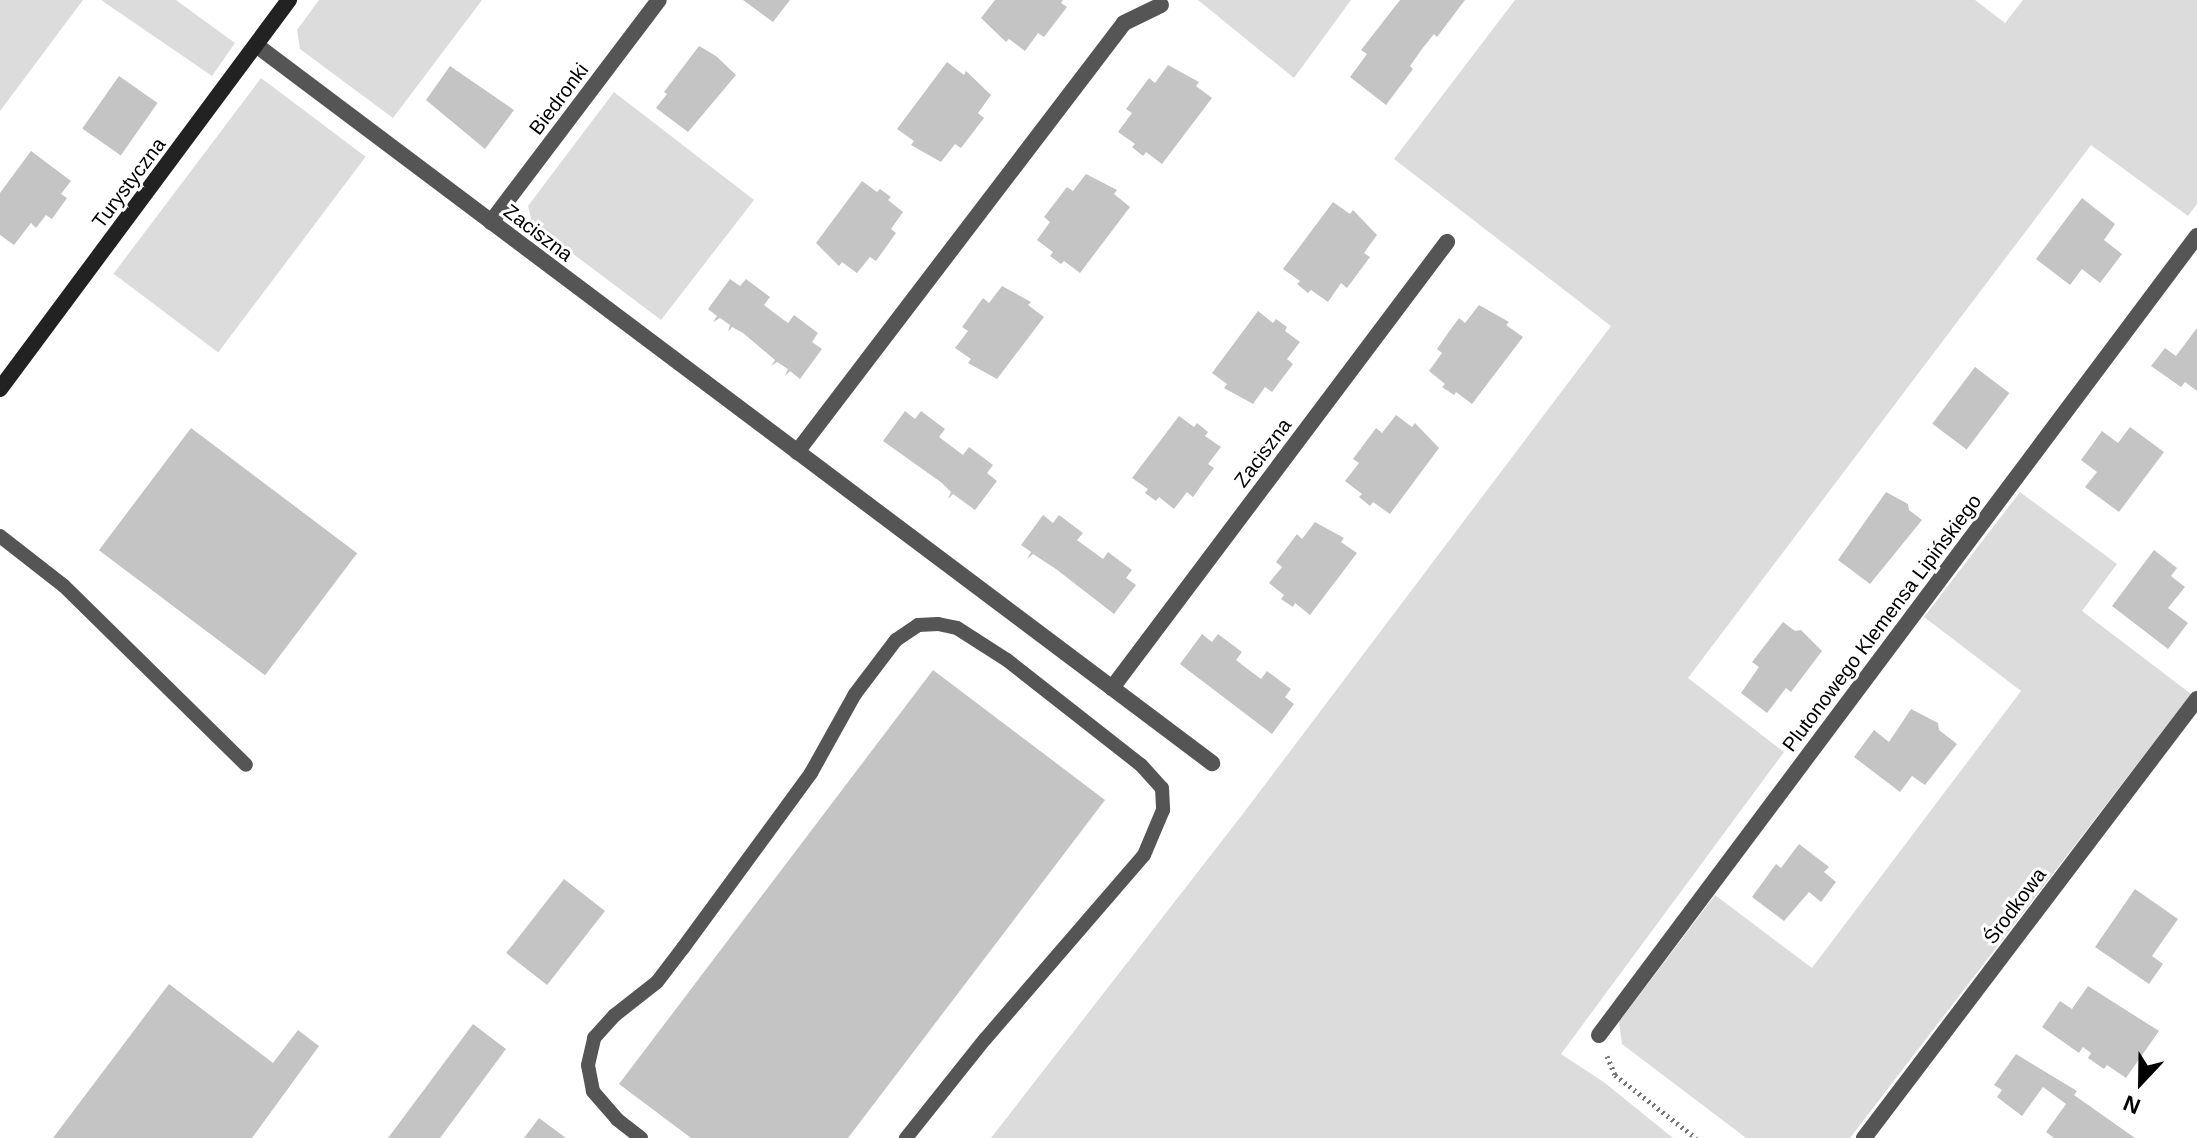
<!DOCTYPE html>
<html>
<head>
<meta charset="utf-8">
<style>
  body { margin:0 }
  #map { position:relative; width:2197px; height:1138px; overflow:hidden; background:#fff; font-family:Arial,sans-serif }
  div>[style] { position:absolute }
  .green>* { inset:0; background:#dcdcdc; transform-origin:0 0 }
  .building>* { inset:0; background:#c4c4c4; transform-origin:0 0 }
  .path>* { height:5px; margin-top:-2.5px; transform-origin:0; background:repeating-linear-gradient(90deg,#777 0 2px,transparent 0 6px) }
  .lane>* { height:14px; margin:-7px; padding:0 7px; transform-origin:7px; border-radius:7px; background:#555 }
  .street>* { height:16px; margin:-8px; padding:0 8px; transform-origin:8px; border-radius:8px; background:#555 }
  .secondary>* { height:16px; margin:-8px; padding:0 8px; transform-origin:8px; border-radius:8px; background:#222 }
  span { translate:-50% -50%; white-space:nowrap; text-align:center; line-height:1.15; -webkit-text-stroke:6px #fff; paint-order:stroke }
  .street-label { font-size:20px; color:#000 }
  .north { position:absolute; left:2101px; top:1042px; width:80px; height:80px; -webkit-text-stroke:6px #fff; paint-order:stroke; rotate:202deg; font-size:22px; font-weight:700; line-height:32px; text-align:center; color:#000 }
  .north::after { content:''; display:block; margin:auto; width:28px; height:36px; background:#000; clip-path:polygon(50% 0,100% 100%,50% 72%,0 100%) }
</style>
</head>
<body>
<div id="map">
  <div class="green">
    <i style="clip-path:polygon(0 0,83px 0,0 111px)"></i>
    <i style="clip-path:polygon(101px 0,176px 0,235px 43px,212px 76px)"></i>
    <i style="clip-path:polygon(319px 0,482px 0,393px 118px,300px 49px,297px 30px)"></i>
    <i style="clip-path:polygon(1198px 0,1351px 0,1294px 78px)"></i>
    <i style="clip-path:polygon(1515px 0,1975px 0,2005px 23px,2023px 0,2197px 0,2197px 204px,2188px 216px,2091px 145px,1688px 678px,1784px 752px,1561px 1054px,1605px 1083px,1673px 1138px,991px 1138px,1242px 815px,1611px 326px,1394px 159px)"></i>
    <i style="left:261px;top:78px;width:131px;height:245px;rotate:37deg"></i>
    <i style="clip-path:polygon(614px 92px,754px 200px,661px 320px,532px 223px,528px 206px)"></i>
    <i style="clip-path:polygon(2020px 492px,2117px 564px,2082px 611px,2191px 694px,1850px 1138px,1746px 1138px,1622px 1044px,1619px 1022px,1715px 895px,1812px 968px,2021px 691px,1924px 617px)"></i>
  </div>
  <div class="building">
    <i style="clip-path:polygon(743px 0,790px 0,773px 22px)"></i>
    <i style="clip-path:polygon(995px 0,1063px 0,1061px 3px,1067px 7px,1044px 37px,1038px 33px,1025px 51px,1009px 39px,1006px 42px,981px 18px)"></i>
    <i style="clip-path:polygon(1400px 0,1465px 0,1437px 37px,1434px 34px,1422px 49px,1410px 66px,1413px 69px,1386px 105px,1350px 77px,1367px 54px,1361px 50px)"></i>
    <i style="clip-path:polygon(699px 46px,716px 56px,736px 75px,688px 132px,656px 108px,667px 94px,664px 92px)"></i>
    <i style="clip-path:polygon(947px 62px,964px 75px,966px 71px,991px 95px,978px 113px,984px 118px,961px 148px,955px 144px,941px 162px,911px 145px,914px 141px,897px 129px)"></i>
    <i style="clip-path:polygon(1168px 65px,1199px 82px,1196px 86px,1212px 98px,1162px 164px,1146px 152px,1143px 156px,1132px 147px,1135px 144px,1118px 132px,1132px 113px,1126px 109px,1149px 78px,1155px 83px)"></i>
    <i style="clip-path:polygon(450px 66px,514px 110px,485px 149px,426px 100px)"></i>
    <i style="left:119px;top:76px;width:47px;height:64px;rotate:35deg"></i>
    <i style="clip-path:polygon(31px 151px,71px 181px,61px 194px,67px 198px,52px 219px,46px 215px,36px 228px,31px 223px,14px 245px,0 235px,0 193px)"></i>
    <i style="clip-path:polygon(1086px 174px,1117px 190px,1114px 194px,1130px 207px,1080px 273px,1064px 261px,1061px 264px,1050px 256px,1053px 252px,1037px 240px,1050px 222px,1044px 217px,1067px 187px,1073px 191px)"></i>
    <i style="clip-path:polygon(862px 181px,877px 192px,880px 189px,891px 197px,888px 200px,903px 212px,891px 229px,896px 233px,876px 261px,870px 257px,857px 273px,842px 262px,839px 266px,816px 243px)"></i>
    <i style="clip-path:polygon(2082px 198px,2115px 224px,2104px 240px,2122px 254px,2100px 283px,2082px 269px,2070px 285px,2036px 259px)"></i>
    <i style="clip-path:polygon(1333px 202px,1350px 214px,1353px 210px,1377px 235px,1364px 253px,1370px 257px,1347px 288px,1341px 283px,1328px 302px,1311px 290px,1308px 293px,1297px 284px,1300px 281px,1283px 269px)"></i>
    <i style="clip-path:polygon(730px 279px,740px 286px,746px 279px,770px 297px,764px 305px,777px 315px,788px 323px,794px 315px,818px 333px,812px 342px,822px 349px,800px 379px,790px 371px,785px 376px,788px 369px,777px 362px,771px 366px,775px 360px,743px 333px,732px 327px,728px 332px,730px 325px,720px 318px,713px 322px,717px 316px,708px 309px)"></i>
    <i style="clip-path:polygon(1002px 286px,1031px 302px,1028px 305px,1044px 317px,997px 379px,968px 363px,971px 359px,955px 348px,968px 331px,962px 327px,983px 298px,989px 303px)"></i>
    <i style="clip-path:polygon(1479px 305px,1509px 322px,1506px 325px,1523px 337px,1472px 404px,1456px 392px,1454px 395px,1442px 387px,1445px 384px,1429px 371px,1442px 353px,1437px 349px,1448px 333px,1459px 318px,1465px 323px)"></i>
    <i style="clip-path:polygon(1258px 311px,1273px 323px,1276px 319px,1287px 327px,1285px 331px,1300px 342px,1287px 359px,1293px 364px,1272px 392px,1265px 387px,1253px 404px,1224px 388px,1227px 384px,1212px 373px)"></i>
    <i style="clip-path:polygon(2197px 328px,2197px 391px,2185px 382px,2181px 387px,2151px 366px,2165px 348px,2176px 356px)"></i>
    <i style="left:1975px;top:367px;width:43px;height:71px;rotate:37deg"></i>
    <i style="clip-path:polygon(905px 411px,915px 419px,921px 411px,945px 429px,939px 437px,963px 455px,969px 447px,993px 465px,987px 473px,997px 481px,975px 510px,953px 494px,948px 499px,951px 492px,942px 483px,883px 441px)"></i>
    <i style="clip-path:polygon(1396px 415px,1412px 427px,1415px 423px,1439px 448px,1390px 514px,1373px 502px,1370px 506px,1359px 497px,1362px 494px,1345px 481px,1359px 463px,1353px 459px,1376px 428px,1382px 433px)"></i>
    <i style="clip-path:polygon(1179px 416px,1194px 427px,1197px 423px,1208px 432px,1205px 436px,1221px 447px,1208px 464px,1214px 468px,1203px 483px,1193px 497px,1187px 492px,1174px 509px,1159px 497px,1156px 501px,1145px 493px,1148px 489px,1132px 478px)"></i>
    <i style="clip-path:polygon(2130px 427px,2164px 452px,2119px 512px,2085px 487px,2097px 472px,2081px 460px,2102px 431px,2118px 443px)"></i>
    <i style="left:191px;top:428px;width:208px;height:153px;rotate:37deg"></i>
    <i style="clip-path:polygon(1886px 492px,1908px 504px,1909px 510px,1922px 520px,1870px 584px,1838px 560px)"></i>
    <i style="clip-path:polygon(1043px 515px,1053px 523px,1059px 515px,1083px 533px,1077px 540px,1103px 559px,1108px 552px,1132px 570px,1126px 578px,1136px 585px,1114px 614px,1056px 569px,1033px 554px,1027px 559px,1031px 552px,1021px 545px)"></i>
    <i style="clip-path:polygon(1315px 522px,1344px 538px,1341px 542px,1357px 553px,1310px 615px,1295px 603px,1293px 607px,1281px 599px,1284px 595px,1269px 583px,1282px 567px,1276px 562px,1297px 534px,1302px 539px)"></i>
    <i style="clip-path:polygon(2154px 550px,2177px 568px,2171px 576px,2185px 587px,2168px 608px,2188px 623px,2168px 649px,2112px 606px)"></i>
    <i style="clip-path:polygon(1783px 622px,1795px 631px,1801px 630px,1822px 651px,1791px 692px,1786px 688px,1767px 713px,1741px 693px,1759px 667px,1752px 662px)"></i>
    <i style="clip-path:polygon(1202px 634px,1212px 642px,1218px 634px,1242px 652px,1236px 660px,1249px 670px,1261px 679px,1267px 671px,1291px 689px,1285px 697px,1294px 704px,1272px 734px,1180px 664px)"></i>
    <i style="clip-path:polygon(933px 670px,1105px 800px,848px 1138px,691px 1138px,619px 1084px)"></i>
    <i style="clip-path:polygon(1911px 709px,1938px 723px,1939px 730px,1957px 744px,1925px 785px,1912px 776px,1900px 792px,1854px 757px,1874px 730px,1889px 742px)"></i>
    <i style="clip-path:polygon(1799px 844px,1829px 867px,1824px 872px,1836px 882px,1821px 902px,1809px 892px,1784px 921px,1752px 897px,1776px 864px,1781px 868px)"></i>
    <i style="left:564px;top:879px;width:52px;height:94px;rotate:38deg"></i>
    <i style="clip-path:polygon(2135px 889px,2178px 919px,2152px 956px,2163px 964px,2149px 984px,2095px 947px)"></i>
    <i style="clip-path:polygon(169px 984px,273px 1063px,298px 1030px,319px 1046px,252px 1138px,53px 1138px)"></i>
    <i style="clip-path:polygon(2088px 986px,2159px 1031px,2126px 1078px,2107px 1065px,2104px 1069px,2088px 1058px,2091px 1053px,2083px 1047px,2079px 1053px,2042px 1027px,2060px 1001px,2072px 1009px)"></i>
    <i style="clip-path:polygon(473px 1024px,506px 1049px,440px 1138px,388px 1138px)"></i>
    <i style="clip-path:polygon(2016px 1054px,2077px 1091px,2074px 1095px,2135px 1138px,2054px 1138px,2046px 1132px,2066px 1104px,2043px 1087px,2022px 1116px,1997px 1097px,2002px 1090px,1994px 1085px)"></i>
    <i style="clip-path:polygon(539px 1118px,566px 1138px,524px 1138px)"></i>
  </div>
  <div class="path">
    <i style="left:1607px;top:1056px;width:21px;rotate:67deg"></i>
    <i style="left:1615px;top:1075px;width:103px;rotate:37.9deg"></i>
  </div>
  <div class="lane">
    <i style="left:0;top:536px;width:81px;rotate:38deg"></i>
    <i style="left:64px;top:586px;width:255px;rotate:44.5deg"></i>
    <i style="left:641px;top:1138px;width:31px;rotate:-142deg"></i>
    <i style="left:617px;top:1119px;width:37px;rotate:-131deg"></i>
    <i style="left:593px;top:1091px;width:26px;rotate:-101deg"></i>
    <i style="left:588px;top:1065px;width:28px;rotate:-77deg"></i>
    <i style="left:594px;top:1038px;width:31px;rotate:-48deg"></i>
    <i style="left:615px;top:1015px;width:53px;rotate:-38.2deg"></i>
    <i style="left:657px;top:982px;width:43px;rotate:-52.6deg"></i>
    <i style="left:683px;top:948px;width:217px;rotate:-53.8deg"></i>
    <i style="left:811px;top:773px;width:90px;rotate:-60.9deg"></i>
    <i style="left:855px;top:694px;width:68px;rotate:-52.8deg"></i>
    <i style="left:896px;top:640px;width:27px;rotate:-34deg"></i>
    <i style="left:918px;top:625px;width:20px;rotate:-3deg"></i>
    <i style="left:938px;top:624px;width:19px;rotate:12deg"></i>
    <i style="left:957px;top:628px;width:59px;rotate:32.6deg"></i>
    <i style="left:1007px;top:660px;width:170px;rotate:38.1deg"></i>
    <i style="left:1141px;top:765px;width:31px;rotate:48deg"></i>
    <i style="left:1162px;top:788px;width:22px;rotate:87deg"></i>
    <i style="left:1163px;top:810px;width:49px;rotate:112.9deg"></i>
    <i style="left:1144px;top:855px;width:243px;rotate:130.8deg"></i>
    <i style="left:985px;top:1039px;width:127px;rotate:128.6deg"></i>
  </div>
  <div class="street">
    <i style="left:256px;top:45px;width:1196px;rotate:36.91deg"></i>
    <i style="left:491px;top:222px;width:278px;rotate:-52.9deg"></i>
    <i style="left:797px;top:452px;width:539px;rotate:-52.68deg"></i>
    <i style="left:1124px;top:23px;width:41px;rotate:-25.9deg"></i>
    <i style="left:1112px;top:688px;width:558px;rotate:-53.09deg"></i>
    <i style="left:1599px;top:1035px;width:998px;rotate:-53.19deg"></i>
    <i style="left:1864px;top:1138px;width:551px;rotate:-52.82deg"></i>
  </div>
  <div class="secondary">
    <i style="left:0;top:389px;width:485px;rotate:-53.4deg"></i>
  </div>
  <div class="street-label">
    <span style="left:559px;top:99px;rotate:-53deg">Biedronki</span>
    <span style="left:129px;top:183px;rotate:-53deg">Turystyczna</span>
    <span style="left:538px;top:233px;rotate:37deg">Zaciszna</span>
    <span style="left:1263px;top:453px;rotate:-53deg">Zaciszna</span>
    <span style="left:1882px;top:623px;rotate:-53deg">Plutonowego Klemensa Lipińskiego</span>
    <span style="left:2015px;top:906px;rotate:-53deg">Środkowa</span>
  </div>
  <div class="north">N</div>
</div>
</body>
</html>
